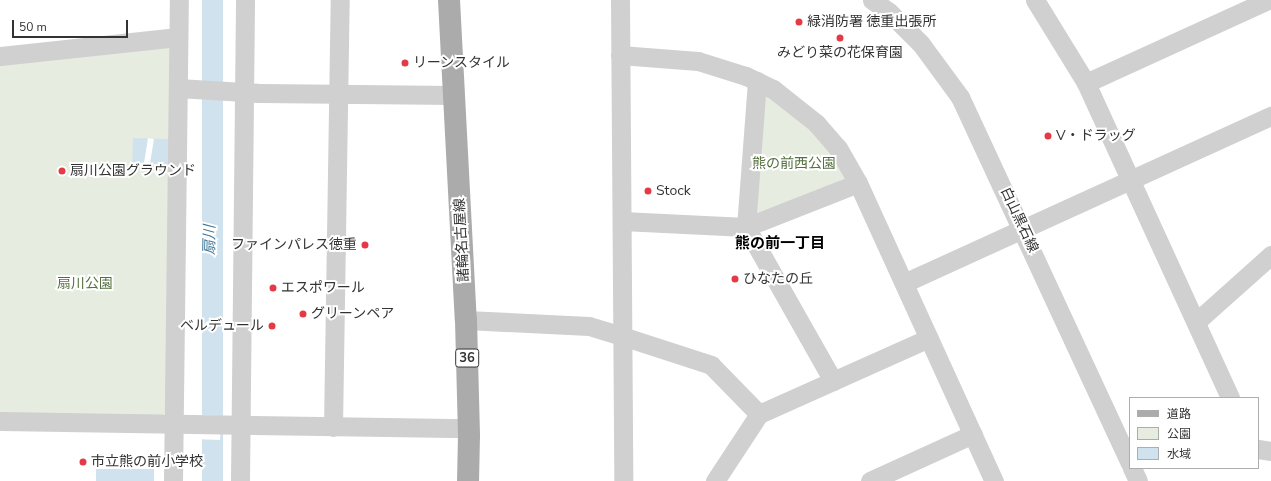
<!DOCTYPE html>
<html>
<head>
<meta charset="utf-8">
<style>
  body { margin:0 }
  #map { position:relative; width:1271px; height:481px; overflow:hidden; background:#fff; font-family:"Nunito Sans","Noto Sans JP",sans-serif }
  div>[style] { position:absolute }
  .green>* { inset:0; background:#e6ecdf }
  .water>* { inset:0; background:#cfe2ee; transform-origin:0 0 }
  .pier>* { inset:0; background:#fff; transform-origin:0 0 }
  .minor>* { height:19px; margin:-9.5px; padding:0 9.5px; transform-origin:9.5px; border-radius:9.5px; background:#d0d0d0 }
  .major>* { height:22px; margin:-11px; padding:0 11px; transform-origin:11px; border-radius:11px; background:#ababab }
  .dots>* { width:11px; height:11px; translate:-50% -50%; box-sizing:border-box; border:2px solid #fff; border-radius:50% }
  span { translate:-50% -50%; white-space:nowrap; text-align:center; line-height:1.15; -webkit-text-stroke:4px #fff; paint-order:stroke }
  .shield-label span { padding:1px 3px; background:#fff; border:1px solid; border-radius:3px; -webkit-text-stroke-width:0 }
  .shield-label { font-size:13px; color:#333; font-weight:700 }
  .poi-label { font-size:14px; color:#333 }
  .left { translate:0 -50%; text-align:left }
  .right { translate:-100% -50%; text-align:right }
  .park-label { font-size:14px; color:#56703f }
  .street-label { font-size:14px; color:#333 }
  .water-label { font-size:15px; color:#3f7597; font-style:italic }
  .neighbourhood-label { font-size:15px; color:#000; font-weight:700 }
  .legend { position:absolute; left:1129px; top:397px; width:130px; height:72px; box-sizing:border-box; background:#fff; border:1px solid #adadad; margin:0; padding:5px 7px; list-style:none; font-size:12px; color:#333 }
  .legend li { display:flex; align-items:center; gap:8px; height:20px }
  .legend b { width:20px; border:1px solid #adadad }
  .scale { position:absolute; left:12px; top:20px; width:116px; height:18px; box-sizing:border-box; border:2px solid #333; border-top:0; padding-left:5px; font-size:12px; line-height:14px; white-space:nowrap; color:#333; -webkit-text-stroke:3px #fff; paint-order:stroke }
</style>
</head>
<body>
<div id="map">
  <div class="green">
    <i style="clip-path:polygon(163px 43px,171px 48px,170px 408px,162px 416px,0 415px,0 62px)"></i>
    <i style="clip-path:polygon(770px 94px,811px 127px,848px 177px,760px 216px,754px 210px,761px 99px)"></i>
  </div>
  <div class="water">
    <i style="left:202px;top:0;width:21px;height:481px"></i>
    <i style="left:133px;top:138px;width:38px;height:32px;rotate:2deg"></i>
    <i style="left:96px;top:469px;width:58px;height:12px"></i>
  </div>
  <div class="pier">
    <i style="left:148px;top:138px;width:6px;height:32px;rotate:9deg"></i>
    <i style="left:195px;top:415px;width:26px;height:24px;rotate:2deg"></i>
  </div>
  <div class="minor">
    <i style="left:620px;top:0;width:481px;rotate:89.6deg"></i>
    <i style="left:872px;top:0;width:21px;rotate:35deg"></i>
    <i style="left:889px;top:12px;width:45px;rotate:45deg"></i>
    <i style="left:921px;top:44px;width:66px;rotate:53.7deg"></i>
    <i style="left:960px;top:97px;width:404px;rotate:65.1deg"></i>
    <i style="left:1035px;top:0;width:97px;rotate:58.4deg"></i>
    <i style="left:1086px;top:83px;width:346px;rotate:65.4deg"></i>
    <i style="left:620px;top:55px;width:78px;rotate:4.4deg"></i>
    <i style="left:698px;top:61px;width:50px;rotate:17.4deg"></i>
    <i style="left:746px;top:76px;width:30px;rotate:26deg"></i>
    <i style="left:773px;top:89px;width:55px;rotate:38.3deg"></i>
    <i style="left:816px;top:123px;width:33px;rotate:49deg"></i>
    <i style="left:838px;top:148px;width:40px;rotate:60.3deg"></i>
    <i style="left:858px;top:183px;width:328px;rotate:65.5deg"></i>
    <i style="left:0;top:56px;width:179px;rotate:-6.1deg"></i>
    <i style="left:757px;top:81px;width:146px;rotate:94.3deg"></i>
    <i style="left:746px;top:227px;width:120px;rotate:-21.4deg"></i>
    <i style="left:1086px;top:83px;width:200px;rotate:-24.5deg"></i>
    <i style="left:178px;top:88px;width:82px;rotate:3.5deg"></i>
    <i style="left:260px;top:93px;width:194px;rotate:0.6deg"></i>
    <i style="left:622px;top:221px;width:124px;rotate:2.8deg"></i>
    <i style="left:746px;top:227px;width:177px;rotate:60.5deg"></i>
    <i style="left:904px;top:283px;width:403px;rotate:-24.5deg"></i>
    <i style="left:466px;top:320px;width:123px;rotate:2.8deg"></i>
    <i style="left:589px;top:326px;width:34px;rotate:17deg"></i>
    <i style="left:622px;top:336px;width:94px;rotate:18deg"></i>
    <i style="left:711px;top:365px;width:69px;rotate:45.6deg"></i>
    <i style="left:1196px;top:322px;width:101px;rotate:-41.8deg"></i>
    <i style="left:0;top:421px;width:469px;rotate:0.9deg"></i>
    <i style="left:333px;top:427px;width:427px;rotate:-89.1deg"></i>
    <i style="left:1258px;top:449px;width:13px;rotate:9deg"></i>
    <i style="left:1132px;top:468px;width:14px;rotate:65deg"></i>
    <i style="left:173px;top:481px;width:481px;rotate:-89.3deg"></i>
    <i style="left:240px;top:481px;width:481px;rotate:-89.4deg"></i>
    <i style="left:715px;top:481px;width:80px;rotate:-56.7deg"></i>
    <i style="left:759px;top:414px;width:186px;rotate:-24.1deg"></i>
    <i style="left:870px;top:481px;width:113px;rotate:-24.5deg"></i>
  </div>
  <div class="major">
    <i style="left:449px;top:0;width:320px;rotate:87deg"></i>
    <i style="left:466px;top:320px;width:115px;rotate:88.5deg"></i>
    <i style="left:469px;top:435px;width:46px;rotate:91.2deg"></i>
  </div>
  <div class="dots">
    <i style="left:799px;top:22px;background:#e63946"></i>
    <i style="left:840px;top:38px;background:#e63946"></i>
    <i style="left:405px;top:63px;background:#e63946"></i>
    <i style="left:1048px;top:136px;background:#e63946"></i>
    <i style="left:62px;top:171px;background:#e63946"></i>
    <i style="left:648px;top:191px;background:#e63946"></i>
    <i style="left:365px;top:245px;background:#e63946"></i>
    <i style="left:735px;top:279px;background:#e63946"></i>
    <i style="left:273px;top:288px;background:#e63946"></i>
    <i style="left:303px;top:314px;background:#e63946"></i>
    <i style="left:272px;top:326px;background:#e63946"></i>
    <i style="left:83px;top:462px;background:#e63946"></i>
  </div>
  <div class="shield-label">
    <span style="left:467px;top:358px">36</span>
  </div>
  <div class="poi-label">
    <span class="left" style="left:807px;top:22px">緑消防署 徳重出張所</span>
    <span style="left:840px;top:53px">みどり菜の花保育園</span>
    <span class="left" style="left:413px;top:63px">リーンスタイル</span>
    <span class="left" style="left:1056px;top:136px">V・ドラッグ</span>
    <span class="left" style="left:70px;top:171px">扇川公園グラウンド</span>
    <span class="left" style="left:656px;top:191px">Stock</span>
    <span class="right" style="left:357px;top:245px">ファインパレス徳重</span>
    <span class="left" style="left:743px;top:279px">ひなたの丘</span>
    <span class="left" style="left:281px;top:288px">エスポワール</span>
    <span class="left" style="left:311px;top:314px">グリーンペア</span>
    <span class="right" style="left:264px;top:326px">ベルデュール</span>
    <span class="left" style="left:91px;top:462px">市立熊の前小学校</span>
  </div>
  <div class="park-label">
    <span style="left:794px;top:164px">熊の前西公園</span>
    <span style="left:85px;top:284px">扇川公園</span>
  </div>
  <div class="street-label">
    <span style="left:1019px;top:220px;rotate:65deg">白山黒石線</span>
    <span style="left:462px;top:240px;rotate:-93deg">諸輪名古屋線</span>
  </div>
  <div class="water-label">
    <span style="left:210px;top:240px;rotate:-89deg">扇川</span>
  </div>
  <div class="neighbourhood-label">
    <span style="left:780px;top:244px">熊の前一丁目</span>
  </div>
  <ul class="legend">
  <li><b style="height:5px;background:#ababab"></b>道路</li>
  <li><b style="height:11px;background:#e6ecdf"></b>公園</li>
  <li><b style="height:11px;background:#cfe2ee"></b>水域</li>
  </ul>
  <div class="scale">50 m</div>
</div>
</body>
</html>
